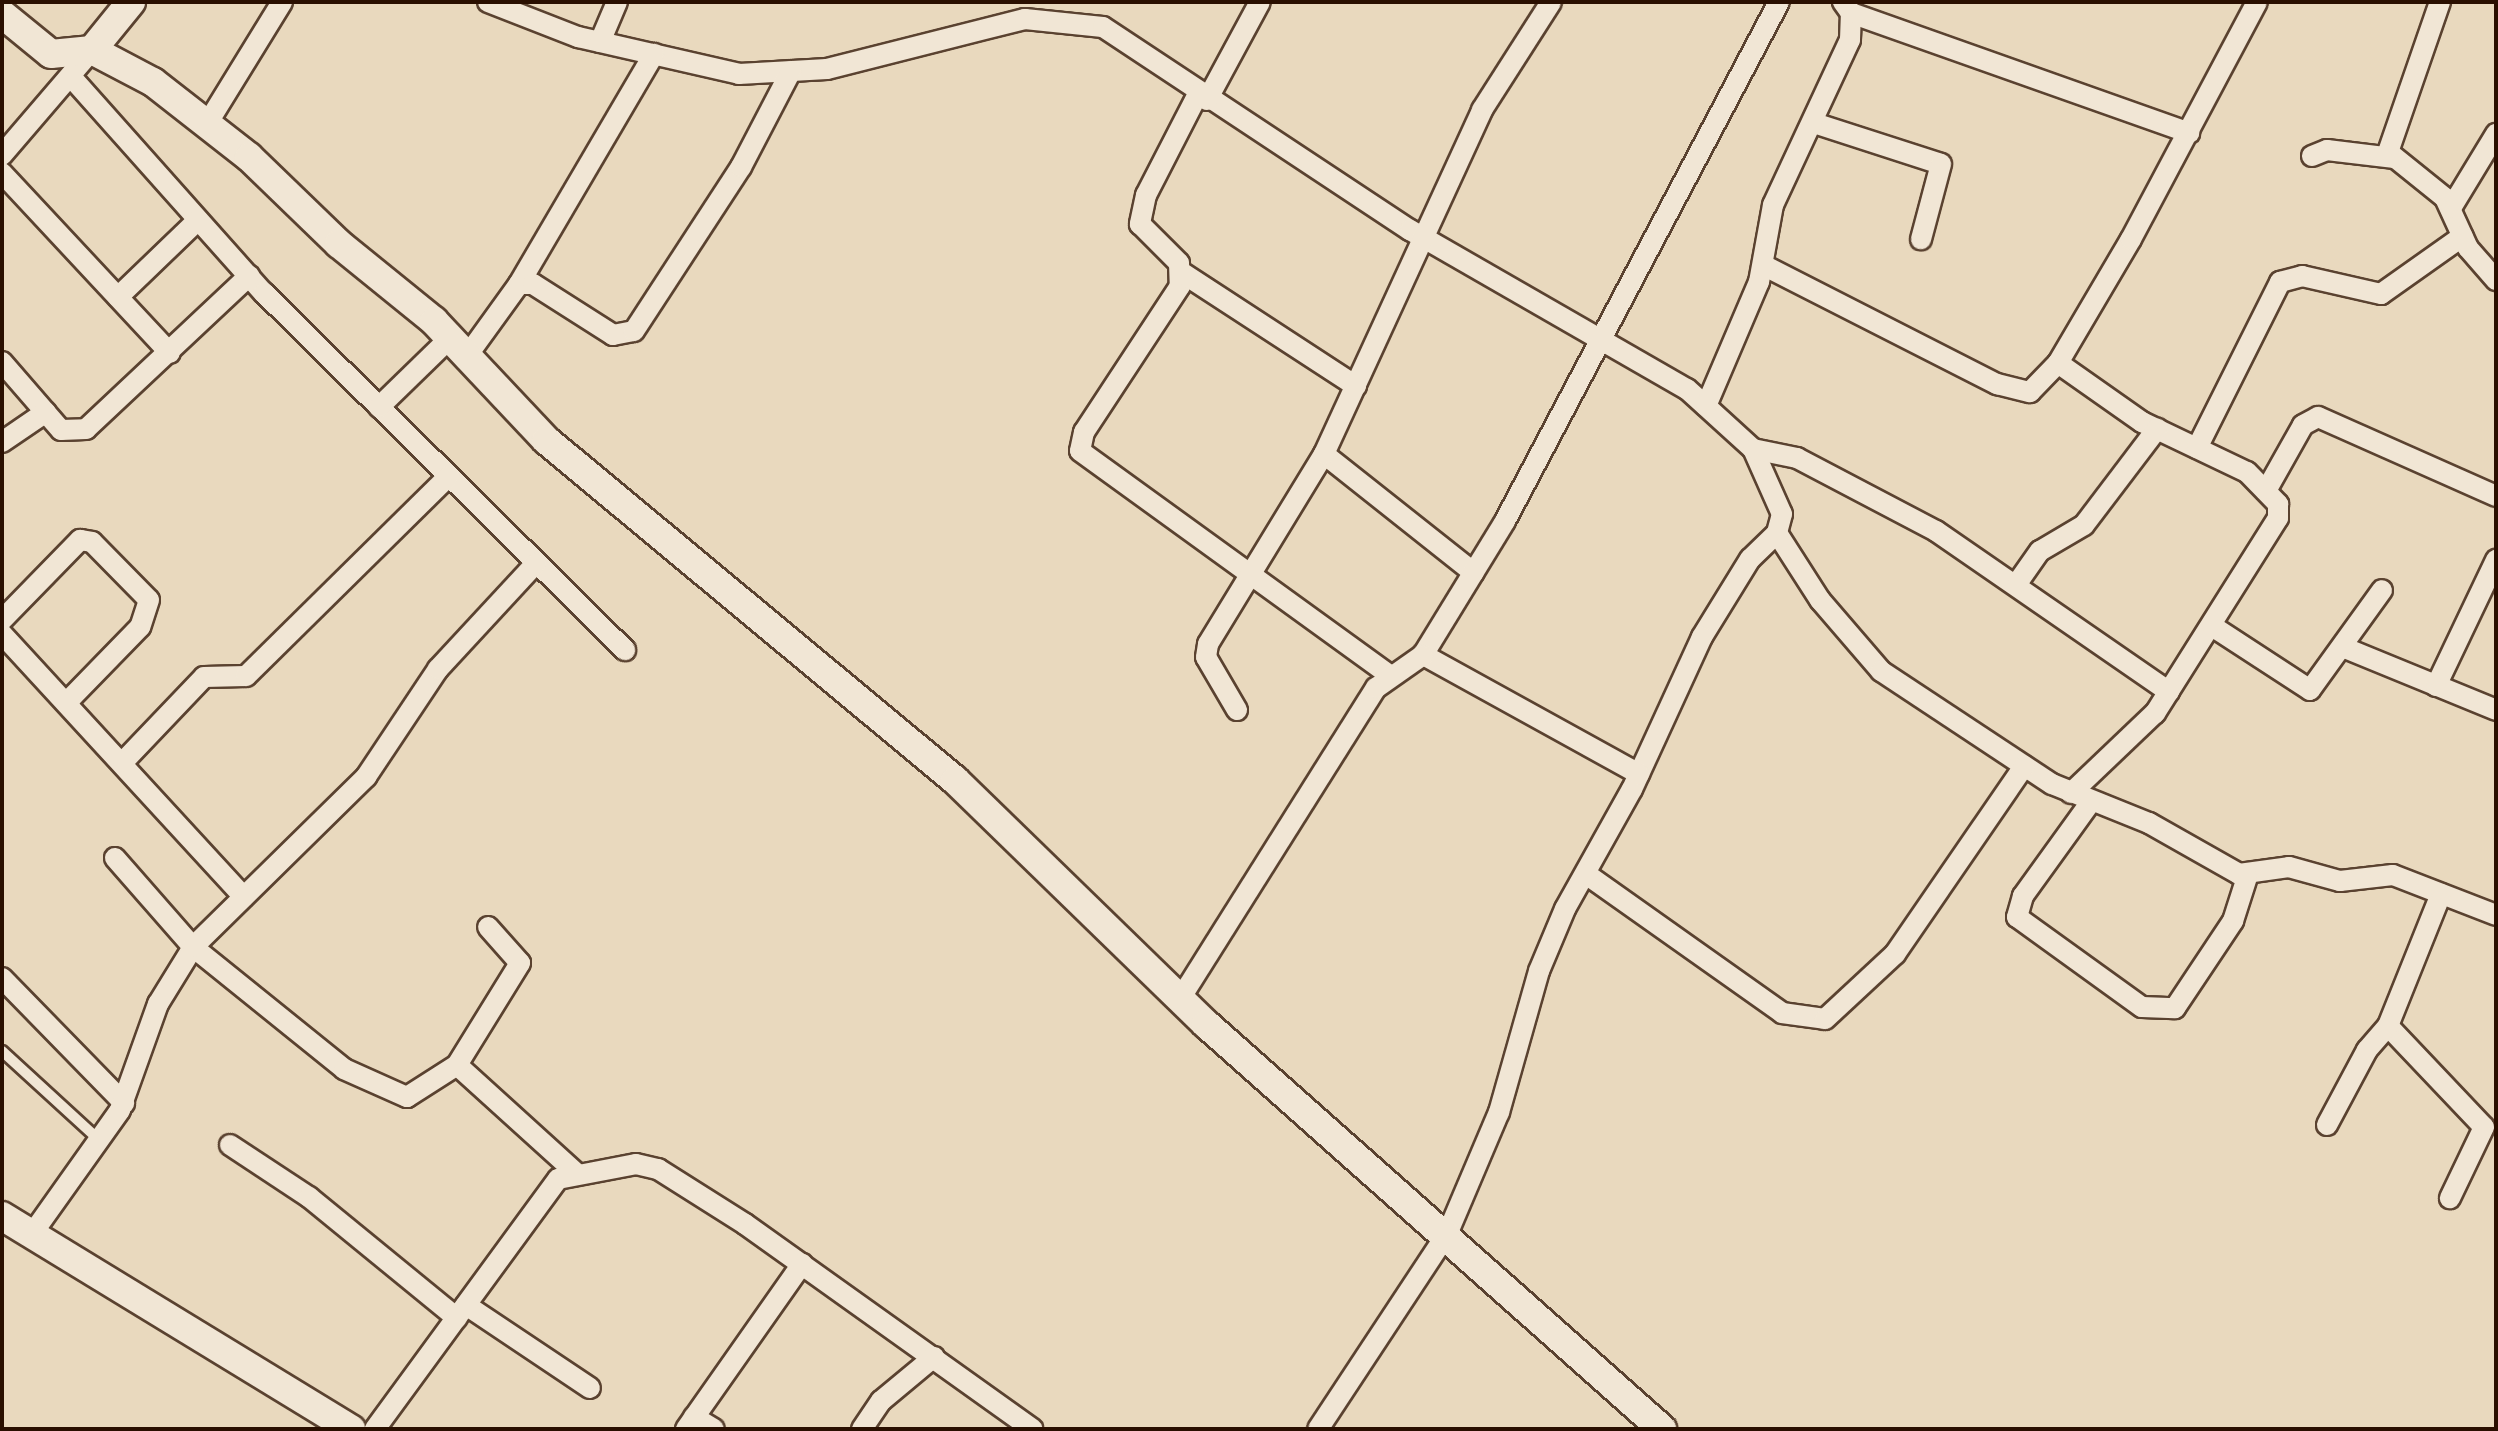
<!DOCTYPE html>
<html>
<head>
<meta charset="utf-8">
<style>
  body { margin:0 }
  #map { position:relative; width:2498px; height:1431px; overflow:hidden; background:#e9d9be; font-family:"Libre Bodoni",serif }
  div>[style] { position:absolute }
  .roads { filter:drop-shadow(2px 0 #5a4230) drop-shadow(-2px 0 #5a4230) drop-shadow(0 2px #5a4230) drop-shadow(0 -2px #5a4230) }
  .lane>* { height:10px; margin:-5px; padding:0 5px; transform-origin:5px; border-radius:5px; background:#f1e6d5 }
  .street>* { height:20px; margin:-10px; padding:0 10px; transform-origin:10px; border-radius:10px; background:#f1e6d5 }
  .secondary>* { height:28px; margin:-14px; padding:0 14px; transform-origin:14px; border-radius:14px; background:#f1e6d5 }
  span { translate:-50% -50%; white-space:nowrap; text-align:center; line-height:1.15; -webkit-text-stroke:7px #f1e6d5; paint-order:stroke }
  .frame { position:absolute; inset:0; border:4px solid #2a0f00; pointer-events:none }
</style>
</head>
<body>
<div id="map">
  <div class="roads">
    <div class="lane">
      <i style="left:2px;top:1051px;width:132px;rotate:42.5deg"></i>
    </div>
    <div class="street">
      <i style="left:488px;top:2px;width:97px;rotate:21.3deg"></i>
      <i style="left:578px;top:37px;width:165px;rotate:12.9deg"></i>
      <i style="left:739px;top:74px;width:88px;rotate:-3.3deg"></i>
      <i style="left:827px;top:69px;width:204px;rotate:-14.2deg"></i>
      <i style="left:1025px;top:19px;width:78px;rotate:5.9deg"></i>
      <i style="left:1103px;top:27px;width:368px;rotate:33.5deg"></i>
      <i style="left:1410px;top:230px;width:319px;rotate:29.9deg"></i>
      <i style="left:1687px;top:389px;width:89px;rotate:42.3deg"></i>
      <i style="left:1753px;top:449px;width:71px;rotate:66deg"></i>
      <i style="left:1782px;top:514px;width:20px;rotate:105deg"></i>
      <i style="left:1777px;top:533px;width:37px;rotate:136deg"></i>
      <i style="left:1750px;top:559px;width:92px;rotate:121.6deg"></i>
      <i style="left:1702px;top:637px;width:167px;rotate:114.7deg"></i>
      <i style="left:1632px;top:789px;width:137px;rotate:119.2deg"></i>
      <i style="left:1565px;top:909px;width:67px;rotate:112.8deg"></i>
      <i style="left:1539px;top:971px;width:147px;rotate:105.8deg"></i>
      <i style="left:1499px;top:1112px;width:130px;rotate:113deg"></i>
      <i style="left:1448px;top:1232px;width:236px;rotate:123.4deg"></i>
      <i style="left:2440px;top:2px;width:159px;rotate:109.1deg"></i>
      <i style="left:2388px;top:152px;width:73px;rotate:38.9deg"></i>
      <i style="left:2445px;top:198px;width:55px;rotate:65.3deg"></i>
      <i style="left:2468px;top:248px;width:43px;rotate:48.8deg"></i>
      <i style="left:1851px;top:13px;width:359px;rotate:19.5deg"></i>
      <i style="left:600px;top:42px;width:43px;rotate:-67deg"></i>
      <i style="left:73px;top:79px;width:287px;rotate:48.3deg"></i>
      <i style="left:264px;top:293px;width:508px;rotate:44.68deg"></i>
      <i style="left:1198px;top:94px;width:114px;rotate:117.2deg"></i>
      <i style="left:1146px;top:195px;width:30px;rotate:102deg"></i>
      <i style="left:1140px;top:224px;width:55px;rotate:45deg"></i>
      <i style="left:1179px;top:263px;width:23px;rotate:88deg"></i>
      <i style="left:1180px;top:286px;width:175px;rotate:123.3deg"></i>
      <i style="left:1084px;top:432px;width:19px;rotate:102deg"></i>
      <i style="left:1080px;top:451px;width:382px;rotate:35.9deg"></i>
      <i style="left:1207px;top:100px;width:111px;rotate:-61.6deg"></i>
      <i style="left:1814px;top:123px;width:133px;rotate:17.9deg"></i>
      <i style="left:1941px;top:164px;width:78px;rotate:104.9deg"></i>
      <i style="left:207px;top:124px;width:143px;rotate:-58.4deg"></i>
      <i style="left:2px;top:155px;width:138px;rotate:-49.4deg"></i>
      <i style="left:2312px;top:156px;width:16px;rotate:-22deg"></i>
      <i style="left:2327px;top:150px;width:66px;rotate:6.9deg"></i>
      <i style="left:2px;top:173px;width:246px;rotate:47deg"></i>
      <i style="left:2451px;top:208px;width:87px;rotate:-58.7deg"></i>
      <i style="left:1763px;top:265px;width:263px;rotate:27deg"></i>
      <i style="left:1997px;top:384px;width:34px;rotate:14deg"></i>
      <i style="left:2030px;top:392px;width:40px;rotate:-46deg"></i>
      <i style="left:2058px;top:363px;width:144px;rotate:-59.5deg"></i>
      <i style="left:2131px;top:239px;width:268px;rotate:-62deg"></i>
      <i style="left:1181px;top:272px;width:209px;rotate:33.1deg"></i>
      <i style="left:519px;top:284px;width:267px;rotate:-59.6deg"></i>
      <i style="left:118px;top:297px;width:111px;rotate:-43.9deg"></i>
      <i style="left:467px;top:356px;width:89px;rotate:-54.2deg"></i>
      <i style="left:519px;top:284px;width:14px"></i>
      <i style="left:533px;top:284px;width:95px;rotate:32.5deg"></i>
      <i style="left:613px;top:335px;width:21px;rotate:-11deg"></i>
      <i style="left:634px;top:331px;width:196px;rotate:-56.9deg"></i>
      <i style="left:741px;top:167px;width:108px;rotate:-62.5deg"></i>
      <i style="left:2px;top:362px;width:90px;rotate:49.1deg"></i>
      <i style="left:61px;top:430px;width:25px;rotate:-2deg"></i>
      <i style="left:86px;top:429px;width:224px;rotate:-43.2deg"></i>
      <i style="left:2058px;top:363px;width:103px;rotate:35.1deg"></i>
      <i style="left:2142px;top:422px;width:116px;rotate:25.5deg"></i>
      <i style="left:2247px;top:472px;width:45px;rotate:45.9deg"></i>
      <i style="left:2278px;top:504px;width:14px;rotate:90deg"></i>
      <i style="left:2278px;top:518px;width:231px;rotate:122.2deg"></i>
      <i style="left:2155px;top:713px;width:116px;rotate:136.4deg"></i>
      <i style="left:1706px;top:406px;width:135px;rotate:-66.9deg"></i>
      <i style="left:1759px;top:282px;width:78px;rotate:-79.7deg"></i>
      <i style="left:1773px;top:205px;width:182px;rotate:-65deg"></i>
      <i style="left:1850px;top:40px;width:27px;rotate:-88deg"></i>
      <i style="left:1851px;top:13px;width:14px;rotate:-126deg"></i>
      <i style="left:379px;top:407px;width:99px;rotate:-44.2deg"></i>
      <i style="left:2px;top:442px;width:53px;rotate:-34.3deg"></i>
      <i style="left:2197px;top:448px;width:186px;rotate:-63.4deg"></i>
      <i style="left:2280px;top:282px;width:23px;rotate:-15deg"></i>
      <i style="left:2302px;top:276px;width:81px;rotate:12.8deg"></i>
      <i style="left:2381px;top:294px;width:100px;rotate:-35.3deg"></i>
      <i style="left:1753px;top:449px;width:45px;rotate:11.6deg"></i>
      <i style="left:1797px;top:458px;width:157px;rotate:27.7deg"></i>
      <i style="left:1936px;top:531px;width:283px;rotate:34.6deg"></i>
      <i style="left:1324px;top:454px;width:191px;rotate:38.4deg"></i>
      <i style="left:2267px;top:489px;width:73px;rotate:-60.6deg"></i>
      <i style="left:2303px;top:425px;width:17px;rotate:-28deg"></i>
      <i style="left:2318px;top:417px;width:195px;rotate:23.9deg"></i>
      <i style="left:1777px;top:533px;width:80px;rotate:57.3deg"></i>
      <i style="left:1820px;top:600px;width:94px;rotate:49.3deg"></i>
      <i style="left:1881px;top:671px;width:205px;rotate:33.5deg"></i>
      <i style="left:2052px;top:784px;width:105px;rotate:21.9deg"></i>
      <i style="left:2149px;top:823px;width:103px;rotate:29.5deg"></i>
      <i style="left:2239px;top:874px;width:50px;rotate:-8deg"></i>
      <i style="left:2289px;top:867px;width:53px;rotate:15.4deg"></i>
      <i style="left:2340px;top:881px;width:53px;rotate:-6.5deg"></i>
      <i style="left:2393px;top:875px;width:110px;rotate:21.2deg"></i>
      <i style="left:2018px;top:582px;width:38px;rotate:-55deg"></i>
      <i style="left:2040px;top:551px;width:51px;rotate:-30.6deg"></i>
      <i style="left:2084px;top:525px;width:121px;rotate:-52.8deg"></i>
      <i style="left:2px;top:620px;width:112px;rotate:-45.7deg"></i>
      <i style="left:80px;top:540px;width:12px;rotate:9deg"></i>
      <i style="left:92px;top:542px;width:81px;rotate:45.5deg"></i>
      <i style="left:149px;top:600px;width:28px;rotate:108deg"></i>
      <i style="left:140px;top:627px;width:105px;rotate:134.2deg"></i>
      <i style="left:2212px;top:626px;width:117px;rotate:33.1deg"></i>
      <i style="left:2310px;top:690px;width:123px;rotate:-54.2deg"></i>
      <i style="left:2px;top:634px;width:357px;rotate:47.4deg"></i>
      <i style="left:2345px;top:648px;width:163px;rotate:22.3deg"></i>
      <i style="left:2436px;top:686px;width:140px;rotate:-64.5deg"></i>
      <i style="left:1237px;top:710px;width:61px;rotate:-120.3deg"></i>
      <i style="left:1206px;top:657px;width:13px;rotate:-81deg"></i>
      <i style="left:1208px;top:644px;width:223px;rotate:-58.6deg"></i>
      <i style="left:1324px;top:454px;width:379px;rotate:-65.3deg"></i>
      <i style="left:1482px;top:110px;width:128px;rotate:-57.4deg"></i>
      <i style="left:123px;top:762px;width:117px;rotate:-46.4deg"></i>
      <i style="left:204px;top:677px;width:42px;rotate:-1.4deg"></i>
      <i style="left:246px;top:676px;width:285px;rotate:-44.6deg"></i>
      <i style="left:1639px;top:774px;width:247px;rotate:-151.1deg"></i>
      <i style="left:1423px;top:655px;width:157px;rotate:-58.5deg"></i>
      <i style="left:1505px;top:521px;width:587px;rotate:-62.17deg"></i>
      <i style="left:2090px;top:803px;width:115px;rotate:125.8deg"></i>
      <i style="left:2023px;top:896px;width:22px;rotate:106deg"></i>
      <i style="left:2017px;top:917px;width:154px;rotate:35.8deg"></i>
      <i style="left:2142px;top:1007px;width:33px;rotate:2deg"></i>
      <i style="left:2175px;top:1008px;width:105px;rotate:-56.3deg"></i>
      <i style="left:2233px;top:921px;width:46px;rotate:-72.3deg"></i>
      <i style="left:115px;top:858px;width:118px;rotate:48.8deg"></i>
      <i style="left:193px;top:947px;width:194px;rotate:38.9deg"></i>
      <i style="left:344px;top:1069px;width:69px;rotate:24deg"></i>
      <i style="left:407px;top:1097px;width:59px;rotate:-32.6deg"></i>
      <i style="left:457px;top:1065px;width:161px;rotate:42.2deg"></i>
      <i style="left:1586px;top:874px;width:240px;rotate:35.3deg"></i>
      <i style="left:1782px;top:1013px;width:43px;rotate:7.9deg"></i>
      <i style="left:1825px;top:1019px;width:96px;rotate:-42.9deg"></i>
      <i style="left:1895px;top:954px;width:228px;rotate:-55.5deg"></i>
      <i style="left:2441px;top:894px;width:142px;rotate:111.9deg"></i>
      <i style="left:2388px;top:1026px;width:139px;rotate:46.5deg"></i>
      <i style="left:2484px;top:1127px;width:79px;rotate:115.6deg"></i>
      <i style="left:2px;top:978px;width:175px;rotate:45.7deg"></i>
      <i style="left:1180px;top:999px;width:368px;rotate:-57.8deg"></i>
      <i style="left:1376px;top:688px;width:57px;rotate:-35.1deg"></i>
      <i style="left:457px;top:1065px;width:120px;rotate:-58.3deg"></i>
      <i style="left:520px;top:963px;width:48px;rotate:-131.6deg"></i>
      <i style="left:2327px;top:1125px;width:85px;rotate:-61.9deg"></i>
      <i style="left:2367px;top:1050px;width:32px;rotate:-49deg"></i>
      <i style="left:230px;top:1145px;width:95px;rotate:33.4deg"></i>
      <i style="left:309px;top:1197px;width:191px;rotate:39.3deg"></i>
      <i style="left:32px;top:1234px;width:152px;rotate:-54.6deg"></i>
      <i style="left:120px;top:1110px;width:113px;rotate:-70.3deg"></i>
      <i style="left:158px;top:1004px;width:67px;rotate:-58.4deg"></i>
      <i style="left:193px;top:947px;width:243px;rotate:-44.5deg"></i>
      <i style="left:366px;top:777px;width:130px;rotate:-56.3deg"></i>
      <i style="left:438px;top:669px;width:144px;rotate:-47.2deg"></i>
      <i style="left:466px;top:1305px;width:149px;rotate:33.8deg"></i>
      <i style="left:694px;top:1417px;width:23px;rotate:31deg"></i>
      <i style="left:375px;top:1429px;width:310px;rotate:-53.8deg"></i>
      <i style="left:558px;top:1179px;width:79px;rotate:-10.9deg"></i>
      <i style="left:636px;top:1164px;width:23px;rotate:13deg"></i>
      <i style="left:658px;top:1169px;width:103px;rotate:32.3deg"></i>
      <i style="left:745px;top:1224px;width:353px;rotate:35.5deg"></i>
      <i style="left:686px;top:1429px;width:202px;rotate:-54.9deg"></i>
      <i style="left:862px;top:1429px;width:34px;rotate:-56deg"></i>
      <i style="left:881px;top:1401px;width:69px;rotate:-39.7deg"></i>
    </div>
    <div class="secondary">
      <i style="left:2px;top:14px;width:63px;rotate:39.2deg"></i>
      <i style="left:51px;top:54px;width:41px;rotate:-5.6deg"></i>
      <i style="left:92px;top:50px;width:69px;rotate:27.7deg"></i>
      <i style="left:153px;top:82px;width:122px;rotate:38deg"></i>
      <i style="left:249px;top:157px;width:125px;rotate:44deg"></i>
      <i style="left:339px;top:244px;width:122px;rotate:39deg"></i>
      <i style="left:434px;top:321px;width:163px;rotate:46.7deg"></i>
      <i style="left:546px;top:440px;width:532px;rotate:39.74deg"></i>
      <i style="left:955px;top:780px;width:350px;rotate:44.2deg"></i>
      <i style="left:1206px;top:1024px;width:610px;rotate:41.61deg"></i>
      <i style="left:92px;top:50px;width:62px;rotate:-50.9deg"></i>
      <i style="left:2px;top:1216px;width:409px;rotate:31.4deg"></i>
    </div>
  </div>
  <div class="frame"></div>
</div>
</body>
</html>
